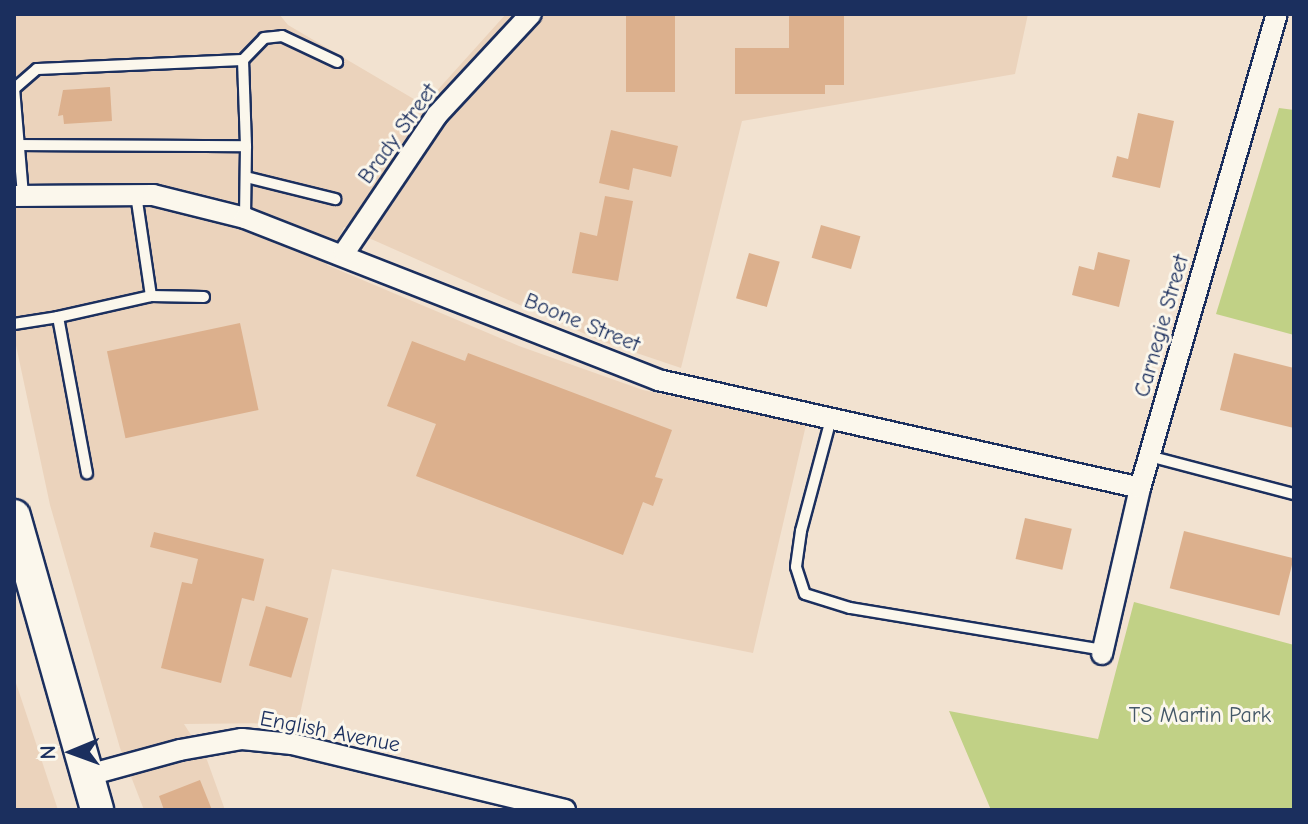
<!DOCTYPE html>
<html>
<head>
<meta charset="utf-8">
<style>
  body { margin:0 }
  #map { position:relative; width:1308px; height:824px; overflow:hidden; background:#f2e2d0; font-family:"Comic Neue",sans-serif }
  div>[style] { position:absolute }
  .built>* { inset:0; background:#ebd3bc }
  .green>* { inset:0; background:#c1d186 }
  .building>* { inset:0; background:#dcb08d; transform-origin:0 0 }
  .roads { filter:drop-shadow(2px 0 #1b2f5e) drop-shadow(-2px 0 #1b2f5e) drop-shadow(0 2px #1b2f5e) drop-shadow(0 -2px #1b2f5e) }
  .lane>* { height:10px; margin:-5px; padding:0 5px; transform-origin:5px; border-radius:5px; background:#fbf7ec }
  .street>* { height:20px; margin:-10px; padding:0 10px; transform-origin:10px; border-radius:10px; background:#fbf7ec }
  .primary>* { height:32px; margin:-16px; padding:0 16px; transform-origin:16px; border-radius:16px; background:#fbf7ec }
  span { translate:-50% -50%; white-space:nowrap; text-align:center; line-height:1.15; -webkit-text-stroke:6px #fbf7ec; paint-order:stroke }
  .street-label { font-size:22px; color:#1b2f5e }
  .park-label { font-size:22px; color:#445868 }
  .frame { position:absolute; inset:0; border:16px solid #1b2f5e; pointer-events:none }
  .north { position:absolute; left:32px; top:712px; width:80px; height:80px; -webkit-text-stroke:6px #fbf7ec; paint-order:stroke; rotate:269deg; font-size:22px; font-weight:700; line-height:32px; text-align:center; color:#1b2f5e }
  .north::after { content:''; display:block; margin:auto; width:28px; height:36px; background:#1b2f5e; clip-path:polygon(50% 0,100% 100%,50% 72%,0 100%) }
</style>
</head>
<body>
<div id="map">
  <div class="built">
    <i style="clip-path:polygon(14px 14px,279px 14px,288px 25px,424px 105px,506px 14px,1028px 14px,1015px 74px,742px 121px,681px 368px,601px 341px,344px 227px,327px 265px,519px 346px,643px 390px,806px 425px,753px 653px,332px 569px,298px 723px,184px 724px,207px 760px,225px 810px,144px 810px,120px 748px,50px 505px,14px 336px)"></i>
    <i style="clip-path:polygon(14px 677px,27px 716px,58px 810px,14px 810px)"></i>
  </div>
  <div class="green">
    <i style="clip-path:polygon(1279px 108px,1294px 110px,1294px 335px,1216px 314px)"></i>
    <i style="clip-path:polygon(1134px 602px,1294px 645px,1294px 810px,991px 810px,949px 711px,1098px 739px)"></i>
  </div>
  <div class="building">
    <i style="left:626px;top:14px;width:49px;height:78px"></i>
    <i style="clip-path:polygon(789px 14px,844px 14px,844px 85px,825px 85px,825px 94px,735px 94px,735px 48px,789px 48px)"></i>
    <i style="clip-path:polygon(110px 87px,112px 121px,64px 124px,63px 115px,58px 116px,63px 90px)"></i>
    <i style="clip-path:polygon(1138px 113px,1174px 121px,1160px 188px,1112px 177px,1117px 156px,1128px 159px)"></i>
    <i style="clip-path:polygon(611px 130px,678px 146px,671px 177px,633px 168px,629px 190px,599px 183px)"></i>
    <i style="clip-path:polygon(605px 196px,633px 201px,618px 281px,572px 273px,580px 232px,597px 236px)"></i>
    <i style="left:821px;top:225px;width:41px;height:34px;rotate:16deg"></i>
    <i style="clip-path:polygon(1098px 252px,1130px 260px,1119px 307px,1072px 295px,1079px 266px,1094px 270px)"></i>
    <i style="left:749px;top:253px;width:32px;height:47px;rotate:16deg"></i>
    <i style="left:240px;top:323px;width:89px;height:136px;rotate:78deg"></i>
    <i style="clip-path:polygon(412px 341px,465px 361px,468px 353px,672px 430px,655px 477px,663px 479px,653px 506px,643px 502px,623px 555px,416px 476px,436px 424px,387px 406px)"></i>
    <i style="clip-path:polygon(1234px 353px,1294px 368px,1294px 428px,1220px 410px)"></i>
    <i style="left:1025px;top:518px;width:48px;height:42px;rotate:13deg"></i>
    <i style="left:1184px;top:531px;width:113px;height:59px;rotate:14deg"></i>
    <i style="clip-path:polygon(154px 532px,264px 559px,254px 601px,242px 598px,221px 683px,161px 668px,182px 582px,192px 584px,198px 559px,150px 547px)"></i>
    <i style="left:266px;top:606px;width:44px;height:62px;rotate:16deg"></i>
    <i style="clip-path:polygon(200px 780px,212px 810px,164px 810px,159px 796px)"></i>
  </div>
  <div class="roads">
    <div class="lane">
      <i style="left:243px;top:60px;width:30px;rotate:-46deg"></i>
      <i style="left:264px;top:38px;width:18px;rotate:-6deg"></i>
      <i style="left:282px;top:36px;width:61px;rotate:25.3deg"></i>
      <i style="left:14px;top:88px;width:108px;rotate:85.2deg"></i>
      <i style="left:15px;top:88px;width:29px;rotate:-41deg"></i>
      <i style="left:37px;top:69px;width:206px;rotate:-2.5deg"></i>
      <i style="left:243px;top:60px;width:86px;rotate:88deg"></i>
      <i style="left:19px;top:145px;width:227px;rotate:0.3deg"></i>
      <i style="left:246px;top:146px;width:72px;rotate:90.8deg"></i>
      <i style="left:250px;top:178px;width:88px;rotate:13.9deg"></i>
      <i style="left:151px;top:296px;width:53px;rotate:1.1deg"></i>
      <i style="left:58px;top:317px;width:95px;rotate:-12.7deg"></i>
      <i style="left:151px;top:296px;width:102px;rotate:-98.4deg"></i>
      <i style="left:14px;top:324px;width:45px;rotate:-9deg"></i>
      <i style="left:58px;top:317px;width:159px;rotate:79.5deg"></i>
      <i style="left:831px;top:419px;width:116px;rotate:105deg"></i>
      <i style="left:801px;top:531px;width:36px;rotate:98deg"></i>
      <i style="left:796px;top:567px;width:28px;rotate:72deg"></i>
      <i style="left:805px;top:594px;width:47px;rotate:17.3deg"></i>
      <i style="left:850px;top:608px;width:256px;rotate:9.4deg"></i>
      <i style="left:1149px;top:456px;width:150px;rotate:14.7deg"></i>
    </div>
    <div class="street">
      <i style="left:14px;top:196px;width:139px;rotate:-0.4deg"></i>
      <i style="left:153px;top:195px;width:95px;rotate:14deg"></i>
      <i style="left:245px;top:218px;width:444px;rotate:21.4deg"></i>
      <i style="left:658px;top:380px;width:494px;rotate:12.6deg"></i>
      <i style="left:344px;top:253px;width:166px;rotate:-56deg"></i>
      <i style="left:437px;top:115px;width:138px;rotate:-47.1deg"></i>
      <i style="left:1102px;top:654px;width:170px;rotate:-77.1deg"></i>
      <i style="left:1140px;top:488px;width:493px;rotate:-73.9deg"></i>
      <i style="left:85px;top:776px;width:98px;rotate:-15.3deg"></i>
      <i style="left:180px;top:750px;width:63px;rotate:-10.1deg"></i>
      <i style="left:242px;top:739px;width:50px;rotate:5.7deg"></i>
      <i style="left:292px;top:744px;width:281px;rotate:13.6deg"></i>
    </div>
    <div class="primary">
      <i style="left:14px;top:516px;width:305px;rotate:74.2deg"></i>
    </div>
  </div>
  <div class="street-label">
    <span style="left:398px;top:134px;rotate:-54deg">Brady Street</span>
    <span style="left:582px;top:323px;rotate:22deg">Boone Street</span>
    <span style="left:1162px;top:326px;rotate:-74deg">Carnegie Street</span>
    <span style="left:330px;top:732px;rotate:11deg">English Avenue</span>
  </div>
  <div class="park-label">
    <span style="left:1200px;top:716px">TS Martin Park</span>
  </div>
  <div class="frame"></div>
  <div class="north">N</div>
</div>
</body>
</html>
